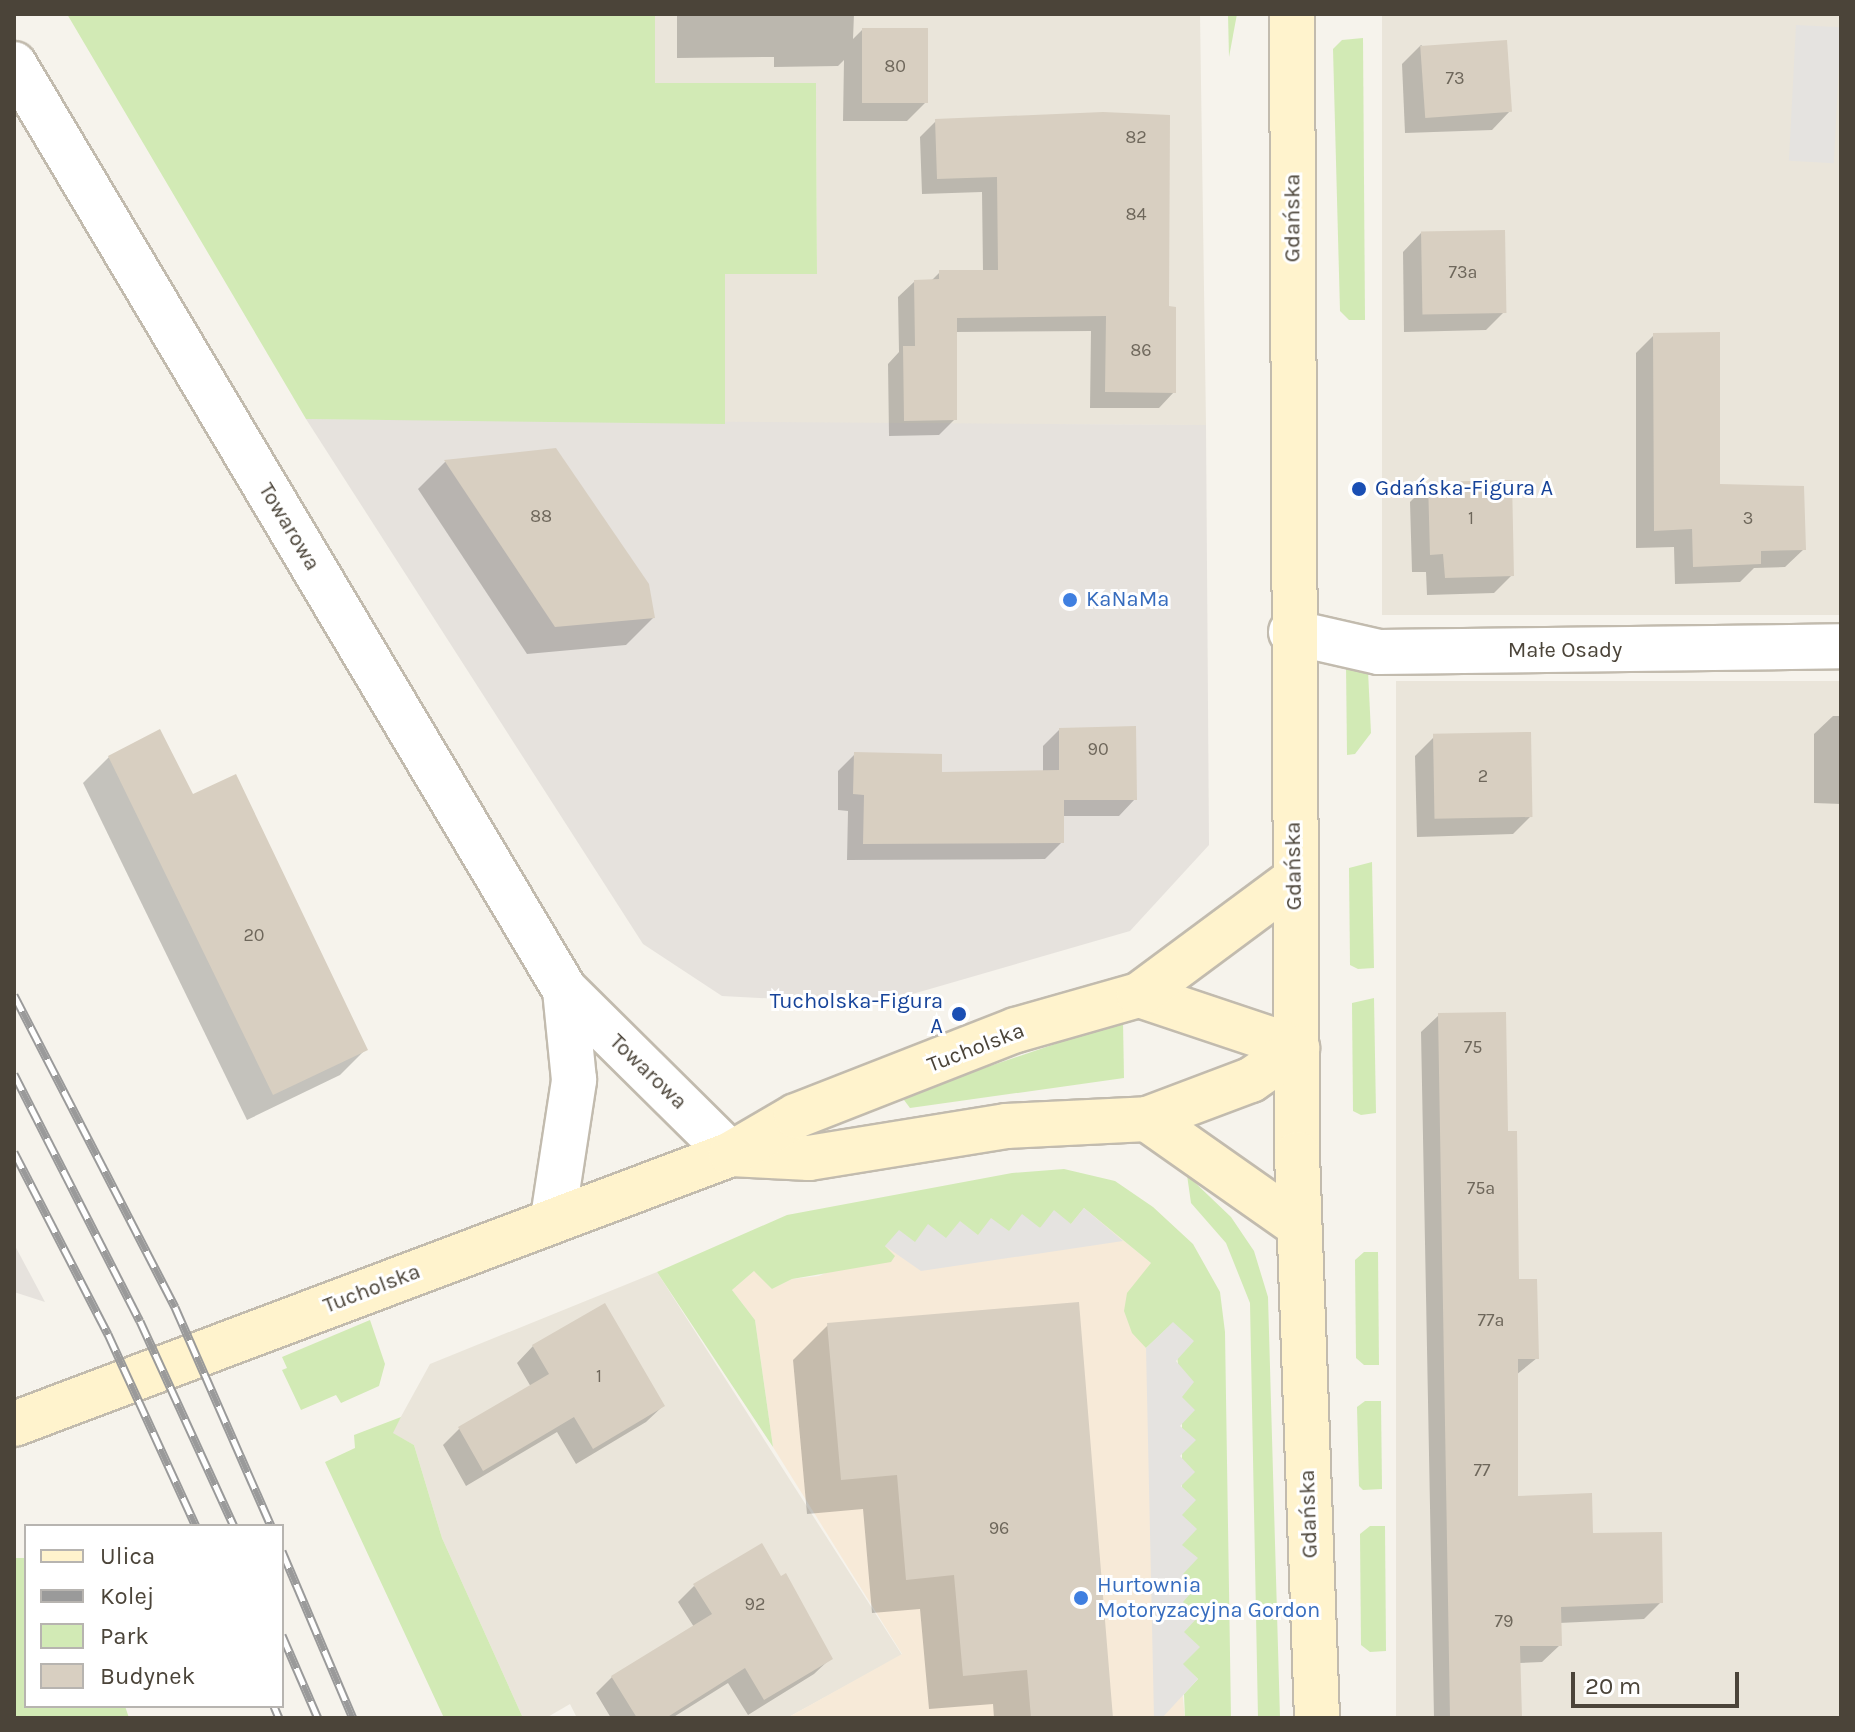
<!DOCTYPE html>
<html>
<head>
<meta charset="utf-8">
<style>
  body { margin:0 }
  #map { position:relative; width:1855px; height:1732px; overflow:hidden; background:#f6f3ec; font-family:Karla,sans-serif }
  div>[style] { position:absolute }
  .residential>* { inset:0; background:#eae5da; transform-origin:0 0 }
  .commercial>* { inset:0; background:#f7ead8 }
  .industrial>* { inset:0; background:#e6e2dd }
  .green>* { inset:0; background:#d2eab5 }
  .parking>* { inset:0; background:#e5e3e0; transform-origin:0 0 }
  .shadow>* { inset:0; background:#0003 }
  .building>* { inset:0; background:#d8cfc1; transform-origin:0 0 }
  .roads { filter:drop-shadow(2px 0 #c2bbae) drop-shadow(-2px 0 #c2bbae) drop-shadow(0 2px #c2bbae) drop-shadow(0 -2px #c2bbae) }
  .minor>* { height:44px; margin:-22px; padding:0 22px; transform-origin:22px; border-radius:22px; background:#fff }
  .tertiary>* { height:44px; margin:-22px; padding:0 22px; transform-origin:22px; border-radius:22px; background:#fff }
  .secondary>* { height:44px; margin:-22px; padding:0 22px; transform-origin:22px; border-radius:22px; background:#fff3cd }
  .rail>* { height:9px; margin-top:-4.5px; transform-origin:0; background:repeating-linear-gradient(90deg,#fff 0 18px,#9a9a9a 0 36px); box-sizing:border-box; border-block:2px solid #9a9a9a }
  .dots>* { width:22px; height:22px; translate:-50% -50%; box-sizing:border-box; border:4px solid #fff; border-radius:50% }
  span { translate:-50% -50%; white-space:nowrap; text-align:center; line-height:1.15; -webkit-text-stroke:6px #fff; paint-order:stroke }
  .number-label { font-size:18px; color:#6e675b }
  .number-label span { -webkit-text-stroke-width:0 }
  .street-label { font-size:22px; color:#4b4439 }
  .transit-label { font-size:22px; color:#164399 }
  .left { translate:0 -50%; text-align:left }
  .right { translate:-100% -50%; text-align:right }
  .shop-label { font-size:22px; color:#366cbe }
  .frame { position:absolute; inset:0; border:16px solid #4b4439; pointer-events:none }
  .legend { position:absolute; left:24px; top:1524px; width:260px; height:184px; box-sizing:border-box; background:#fff; border:2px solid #b7b4b0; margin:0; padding:10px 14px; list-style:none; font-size:24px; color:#4b4439 }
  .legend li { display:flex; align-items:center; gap:16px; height:40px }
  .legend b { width:40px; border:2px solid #b7b4b0 }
  .scale { position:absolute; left:1571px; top:1672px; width:168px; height:36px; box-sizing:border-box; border:4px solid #4b4439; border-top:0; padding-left:10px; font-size:24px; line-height:28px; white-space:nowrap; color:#4b4439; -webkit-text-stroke:6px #fff; paint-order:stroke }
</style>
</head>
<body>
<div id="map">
  <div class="residential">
    <i style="clip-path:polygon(655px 14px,1200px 14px,1206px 425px,725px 424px,725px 274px,817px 273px,816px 83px,655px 83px)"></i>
    <i style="left:1382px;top:14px;width:459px;height:601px"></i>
    <i style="left:1841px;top:681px;width:1037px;height:445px;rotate:90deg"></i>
    <i style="clip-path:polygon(657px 1272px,902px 1655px,787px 1718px,577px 1718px,570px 1704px,546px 1718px,523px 1718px,442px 1538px,414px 1445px,392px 1433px,430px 1364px)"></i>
  </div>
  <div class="commercial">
    <i style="clip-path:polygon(1084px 1208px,1151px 1263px,1146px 1348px,1185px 1718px,787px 1718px,902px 1654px,773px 1447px,755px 1320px,732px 1290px,755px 1270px,772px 1289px,792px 1279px,819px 1276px,885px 1246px)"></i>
  </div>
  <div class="industrial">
    <i style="clip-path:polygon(306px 419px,1206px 425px,1209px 845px,1130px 931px,878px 1004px,722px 996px,643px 944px)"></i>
    <i style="clip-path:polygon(14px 1244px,45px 1302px,14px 1292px)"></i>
  </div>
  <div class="green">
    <i style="clip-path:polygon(67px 14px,655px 14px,655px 83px,816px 83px,817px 274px,725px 274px,725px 424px,306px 419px)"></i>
    <i style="clip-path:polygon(1228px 14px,1237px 14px,1229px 57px)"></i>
    <i style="clip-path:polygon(1363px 38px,1365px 320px,1349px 320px,1340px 311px,1333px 49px,1342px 40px)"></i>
    <i style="clip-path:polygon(1346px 664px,1368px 671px,1371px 733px,1355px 754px,1347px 755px)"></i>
    <i style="clip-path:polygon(1372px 862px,1374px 968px,1358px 969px,1350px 965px,1349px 868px)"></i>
    <i style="clip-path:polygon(1374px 998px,1376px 1113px,1361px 1115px,1353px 1111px,1352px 1003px)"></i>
    <i style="clip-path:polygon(1123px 1021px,1124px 1078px,910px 1108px,904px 1100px,907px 1094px)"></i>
    <i style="clip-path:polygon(1064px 1169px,1115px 1181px,1153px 1207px,1193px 1244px,1220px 1292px,1225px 1332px,1231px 1718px,1185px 1718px,1184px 1694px,1198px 1679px,1182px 1664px,1182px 1397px,1173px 1323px,1146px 1348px,1132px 1333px,1124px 1311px,1127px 1293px,1151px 1263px,1084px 1208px,1071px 1224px,885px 1246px,895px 1256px,891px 1262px,792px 1279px,772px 1289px,754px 1271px,732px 1290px,755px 1320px,773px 1447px,657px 1272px,787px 1215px,1012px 1173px)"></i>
    <i style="clip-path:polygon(1187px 1175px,1231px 1217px,1254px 1251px,1268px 1297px,1280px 1718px,1258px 1718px,1250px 1303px,1226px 1243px,1191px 1203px)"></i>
    <i style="clip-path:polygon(1364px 1252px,1378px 1252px,1379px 1365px,1364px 1365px,1356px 1358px,1355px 1260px)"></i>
    <i style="clip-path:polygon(370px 1320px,385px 1364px,379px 1386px,341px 1403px,336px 1395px,301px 1410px,282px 1370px,287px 1368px,282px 1357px)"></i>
    <i style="clip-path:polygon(1365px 1401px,1381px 1401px,1382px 1489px,1363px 1490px,1359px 1486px,1357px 1407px)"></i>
    <i style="clip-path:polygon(401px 1417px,393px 1433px,414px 1445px,442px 1538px,523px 1718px,444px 1718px,325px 1462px,355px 1448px,354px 1435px)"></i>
    <i style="clip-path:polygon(1370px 1526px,1385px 1526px,1386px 1651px,1370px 1652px,1361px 1645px,1360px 1534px)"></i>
    <i style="clip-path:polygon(14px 1558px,26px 1558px,26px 1706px,125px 1706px,129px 1718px,14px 1718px)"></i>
  </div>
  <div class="parking">
    <i style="left:1796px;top:25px;width:45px;height:136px;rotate:3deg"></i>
    <i style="clip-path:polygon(1084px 1208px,1123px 1241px,921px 1271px,885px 1246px,899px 1230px,915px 1242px,928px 1224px,946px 1238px,960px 1221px,978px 1235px,991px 1218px,1009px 1231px,1022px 1214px,1040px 1228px,1054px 1210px,1071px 1224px)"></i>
    <i style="clip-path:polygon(1173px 1322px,1194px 1341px,1176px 1361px,1194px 1382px,1182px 1397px,1195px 1410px,1180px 1426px,1196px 1440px,1180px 1456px,1195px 1472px,1181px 1486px,1196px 1500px,1182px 1515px,1197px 1529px,1182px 1545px,1198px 1558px,1183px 1574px,1197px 1586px,1183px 1602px,1199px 1616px,1184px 1632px,1200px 1647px,1183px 1664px,1198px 1679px,1162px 1718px,1154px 1718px,1146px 1348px)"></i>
  </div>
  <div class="shadow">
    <i style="clip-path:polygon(677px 14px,854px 14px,853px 39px,862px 30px,926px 102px,907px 121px,843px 121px,844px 60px,838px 66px,774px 67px,774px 57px,677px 58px)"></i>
    <i style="clip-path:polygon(1421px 45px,1510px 111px,1492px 130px,1405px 133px,1402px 64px)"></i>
    <i style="clip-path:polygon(936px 121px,1167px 308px,1174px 392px,1159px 408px,1090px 408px,1091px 331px,955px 332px,955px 419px,939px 435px,889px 436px,888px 364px,899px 352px,898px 297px,914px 282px,931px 281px,940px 272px,983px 272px,982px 192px,922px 194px,920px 137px)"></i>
    <i style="clip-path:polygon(1421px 233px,1504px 312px,1486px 330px,1404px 332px,1403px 252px)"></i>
    <i style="clip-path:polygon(1654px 335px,1718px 486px,1804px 549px,1785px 567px,1754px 568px,1740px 582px,1675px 584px,1674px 547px,1636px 548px,1636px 353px)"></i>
    <i style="clip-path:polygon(555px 450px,653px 618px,626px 645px,527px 654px,418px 489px,445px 462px)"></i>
    <i style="clip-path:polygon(1428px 484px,1512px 575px,1494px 593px,1427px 595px,1426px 572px,1412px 572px,1410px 502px)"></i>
    <i style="clip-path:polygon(1833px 716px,1841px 716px,1841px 804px,1814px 803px,1814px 734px)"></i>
    <i style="clip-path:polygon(1060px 729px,1135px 799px,1119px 816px,1062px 816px,1062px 842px,1045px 859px,847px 860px,848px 811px,838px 810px,838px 771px,855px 754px,940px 774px,1043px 772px,1043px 746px)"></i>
    <i style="clip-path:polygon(1434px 737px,1531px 816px,1513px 834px,1417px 837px,1415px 756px)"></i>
    <i style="clip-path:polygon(109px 757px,192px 796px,366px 1049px,340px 1075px,247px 1120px,83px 783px)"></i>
    <i style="clip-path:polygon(1439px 1015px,1506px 1133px,1518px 1281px,1537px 1358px,1516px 1375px,1516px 1498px,1591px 1535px,1661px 1602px,1644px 1619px,1559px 1623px,1560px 1645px,1542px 1662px,1519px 1663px,1520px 1718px,1434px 1718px,1421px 1032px)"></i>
    <i style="clip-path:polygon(828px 1325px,1111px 1718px,994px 1718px,993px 1704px,929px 1709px,920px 1609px,872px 1613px,863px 1509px,807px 1514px,793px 1360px)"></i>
    <i style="clip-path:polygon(533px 1346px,663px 1406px,646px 1422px,576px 1464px,557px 1432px,466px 1486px,443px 1445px,459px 1429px,531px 1387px,517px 1363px)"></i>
    <i style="clip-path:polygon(694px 1586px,831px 1658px,814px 1674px,748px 1715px,728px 1683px,672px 1718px,611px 1718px,596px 1693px,612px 1677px,694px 1627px,678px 1602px)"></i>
  </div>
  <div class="building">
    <i style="left:862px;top:28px;width:66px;height:75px"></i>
    <i style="left:1507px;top:40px;width:72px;height:87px;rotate:86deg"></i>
    <i style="clip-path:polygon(1103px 112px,1170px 115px,1169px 306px,1176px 307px,1176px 393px,1105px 392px,1106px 316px,957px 318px,957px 420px,904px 421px,903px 346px,915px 346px,914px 280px,939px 279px,939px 270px,998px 270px,997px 177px,937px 179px,935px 119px)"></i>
    <i style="left:1505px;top:230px;width:83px;height:84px;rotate:89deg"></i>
    <i style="clip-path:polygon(1720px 332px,1720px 484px,1804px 486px,1806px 550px,1761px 551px,1761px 564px,1693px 567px,1692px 529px,1654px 531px,1653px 333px)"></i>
    <i style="clip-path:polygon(556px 448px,649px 584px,655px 618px,555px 627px,444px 460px)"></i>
    <i style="clip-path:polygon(1512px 480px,1514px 576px,1445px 578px,1443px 554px,1430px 555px,1428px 482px)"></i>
    <i style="clip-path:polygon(1136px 726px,1137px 800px,1064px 800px,1064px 843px,863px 844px,864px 795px,853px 794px,854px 752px,942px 754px,942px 772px,1059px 770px,1059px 728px)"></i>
    <i style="clip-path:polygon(160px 729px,193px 794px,236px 774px,368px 1050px,273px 1095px,108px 756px)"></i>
    <i style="left:1531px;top:732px;width:85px;height:98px;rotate:89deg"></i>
    <i style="clip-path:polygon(1506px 1012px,1508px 1131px,1517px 1131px,1519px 1279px,1537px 1279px,1539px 1359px,1518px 1359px,1518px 1496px,1592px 1493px,1593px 1533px,1662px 1532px,1663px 1603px,1561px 1607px,1562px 1646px,1520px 1646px,1522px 1718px,1450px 1718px,1438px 1013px)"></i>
    <i style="clip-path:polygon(1079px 1302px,1113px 1718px,1031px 1718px,1027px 1670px,963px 1676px,954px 1575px,906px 1580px,897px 1475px,841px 1480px,827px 1323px)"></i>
    <i style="clip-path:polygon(605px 1303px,665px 1406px,593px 1449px,574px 1417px,483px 1471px,458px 1427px,549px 1374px,532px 1345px)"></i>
    <i style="clip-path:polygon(762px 1543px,781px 1576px,786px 1573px,833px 1659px,764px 1700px,745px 1668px,666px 1718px,637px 1718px,611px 1676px,712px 1614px,693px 1584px)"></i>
  </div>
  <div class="roads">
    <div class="minor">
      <i style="left:1291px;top:632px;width:90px;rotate:12.8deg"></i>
      <i style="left:1379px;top:652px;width:462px;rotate:-0.7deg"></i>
    </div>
    <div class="tertiary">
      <i style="left:14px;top:64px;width:1078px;rotate:59.25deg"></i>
      <i style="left:565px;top:990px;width:233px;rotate:44.7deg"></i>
      <i style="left:553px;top:1218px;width:140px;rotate:-81.3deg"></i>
      <i style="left:574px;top:1080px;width:90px;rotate:-95.7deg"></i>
    </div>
    <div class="secondary">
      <i style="left:1292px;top:14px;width:1140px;rotate:89.75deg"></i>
      <i style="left:1297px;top:1154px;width:564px;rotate:87.97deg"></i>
      <i style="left:1139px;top:995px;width:167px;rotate:18.5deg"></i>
      <i style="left:1147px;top:1119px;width:184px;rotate:35.1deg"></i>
      <i style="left:731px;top:1154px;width:78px;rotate:2.9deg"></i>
      <i style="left:809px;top:1158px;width:200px;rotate:-9.2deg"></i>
      <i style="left:1006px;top:1126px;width:141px;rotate:-2.8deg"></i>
      <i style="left:1147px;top:1119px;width:111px;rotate:-20.6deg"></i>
      <i style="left:1251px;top:1080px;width:56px;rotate:-34.8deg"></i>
      <i style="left:14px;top:1424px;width:766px;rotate:-20.63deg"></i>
      <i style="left:731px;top:1154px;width:75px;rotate:-30.3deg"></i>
      <i style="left:796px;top:1116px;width:236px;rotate:-21.4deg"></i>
      <i style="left:1016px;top:1030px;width:128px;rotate:-15.9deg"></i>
      <i style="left:1139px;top:995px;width:193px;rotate:-36.6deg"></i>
    </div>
  </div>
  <div class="rail">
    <i style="left:14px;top:995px;width:351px;rotate:62.7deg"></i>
    <i style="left:175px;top:1307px;width:239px;rotate:66.3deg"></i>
    <i style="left:14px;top:1074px;width:277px;rotate:63deg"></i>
    <i style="left:140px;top:1321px;width:226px;rotate:65.4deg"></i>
    <i style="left:14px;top:1152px;width:205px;rotate:62.7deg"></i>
    <i style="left:108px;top:1334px;width:211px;rotate:65.4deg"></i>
    <i style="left:282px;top:1551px;width:181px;rotate:67deg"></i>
    <i style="left:282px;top:1635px;width:90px;rotate:66.6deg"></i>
    <i style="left:274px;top:1706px;width:13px;rotate:67deg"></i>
  </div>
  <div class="dots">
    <i style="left:1359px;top:489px;background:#1a4fb4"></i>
    <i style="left:1070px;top:600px;background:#3f7fe0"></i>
    <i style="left:959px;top:1014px;background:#1a4fb4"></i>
    <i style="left:1081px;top:1598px;background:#3f7fe0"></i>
  </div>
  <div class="number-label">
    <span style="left:895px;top:66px">80</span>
    <span style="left:1455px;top:78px">73</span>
    <span style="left:1136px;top:137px">82</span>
    <span style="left:1136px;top:214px">84</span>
    <span style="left:1463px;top:272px">73a</span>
    <span style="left:1141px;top:350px">86</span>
    <span style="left:541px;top:516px">88</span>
    <span style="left:1471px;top:518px">1</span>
    <span style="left:1748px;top:518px">3</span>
    <span style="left:1098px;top:749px">90</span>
    <span style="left:1483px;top:776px">2</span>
    <span style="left:254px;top:935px">20</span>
    <span style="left:1473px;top:1047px">75</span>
    <span style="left:1481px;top:1188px">75a</span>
    <span style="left:1491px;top:1320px">77a</span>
    <span style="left:599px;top:1376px">1</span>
    <span style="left:1482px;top:1470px">77</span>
    <span style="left:999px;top:1528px">96</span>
    <span style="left:755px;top:1604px">92</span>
    <span style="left:1504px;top:1621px">79</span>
  </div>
  <div class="street-label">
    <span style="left:1293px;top:218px;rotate:-90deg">Gdańska</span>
    <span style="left:289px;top:527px;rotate:59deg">Towarowa</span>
    <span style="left:1565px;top:651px">Małe Osady</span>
    <span style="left:1294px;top:866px;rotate:-91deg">Gdańska</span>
    <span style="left:976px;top:1048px;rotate:-21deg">Tucholska</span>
    <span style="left:648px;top:1072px;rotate:44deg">Towarowa</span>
    <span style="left:372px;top:1289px;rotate:-21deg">Tucholska</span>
    <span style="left:1309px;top:1514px;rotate:-92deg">Gdańska</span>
  </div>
  <div class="transit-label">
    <span class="left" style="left:1375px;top:489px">Gdańska-Figura A</span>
    <span class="right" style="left:943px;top:1014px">Tucholska-Figura<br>A</span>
  </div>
  <div class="shop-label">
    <span class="left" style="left:1086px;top:600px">KaNaMa</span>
    <span class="left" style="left:1097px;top:1598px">Hurtownia<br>Motoryzacyjna Gordon</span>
  </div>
  <div class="frame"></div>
  <ul class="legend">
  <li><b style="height:10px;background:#fff3cd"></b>Ulica</li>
  <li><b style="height:10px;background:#9a9a9a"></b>Kolej</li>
  <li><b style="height:22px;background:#d2eab5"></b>Park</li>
  <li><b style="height:22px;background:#d8cfc1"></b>Budynek</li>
  </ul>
  <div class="scale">20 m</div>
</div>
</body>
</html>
